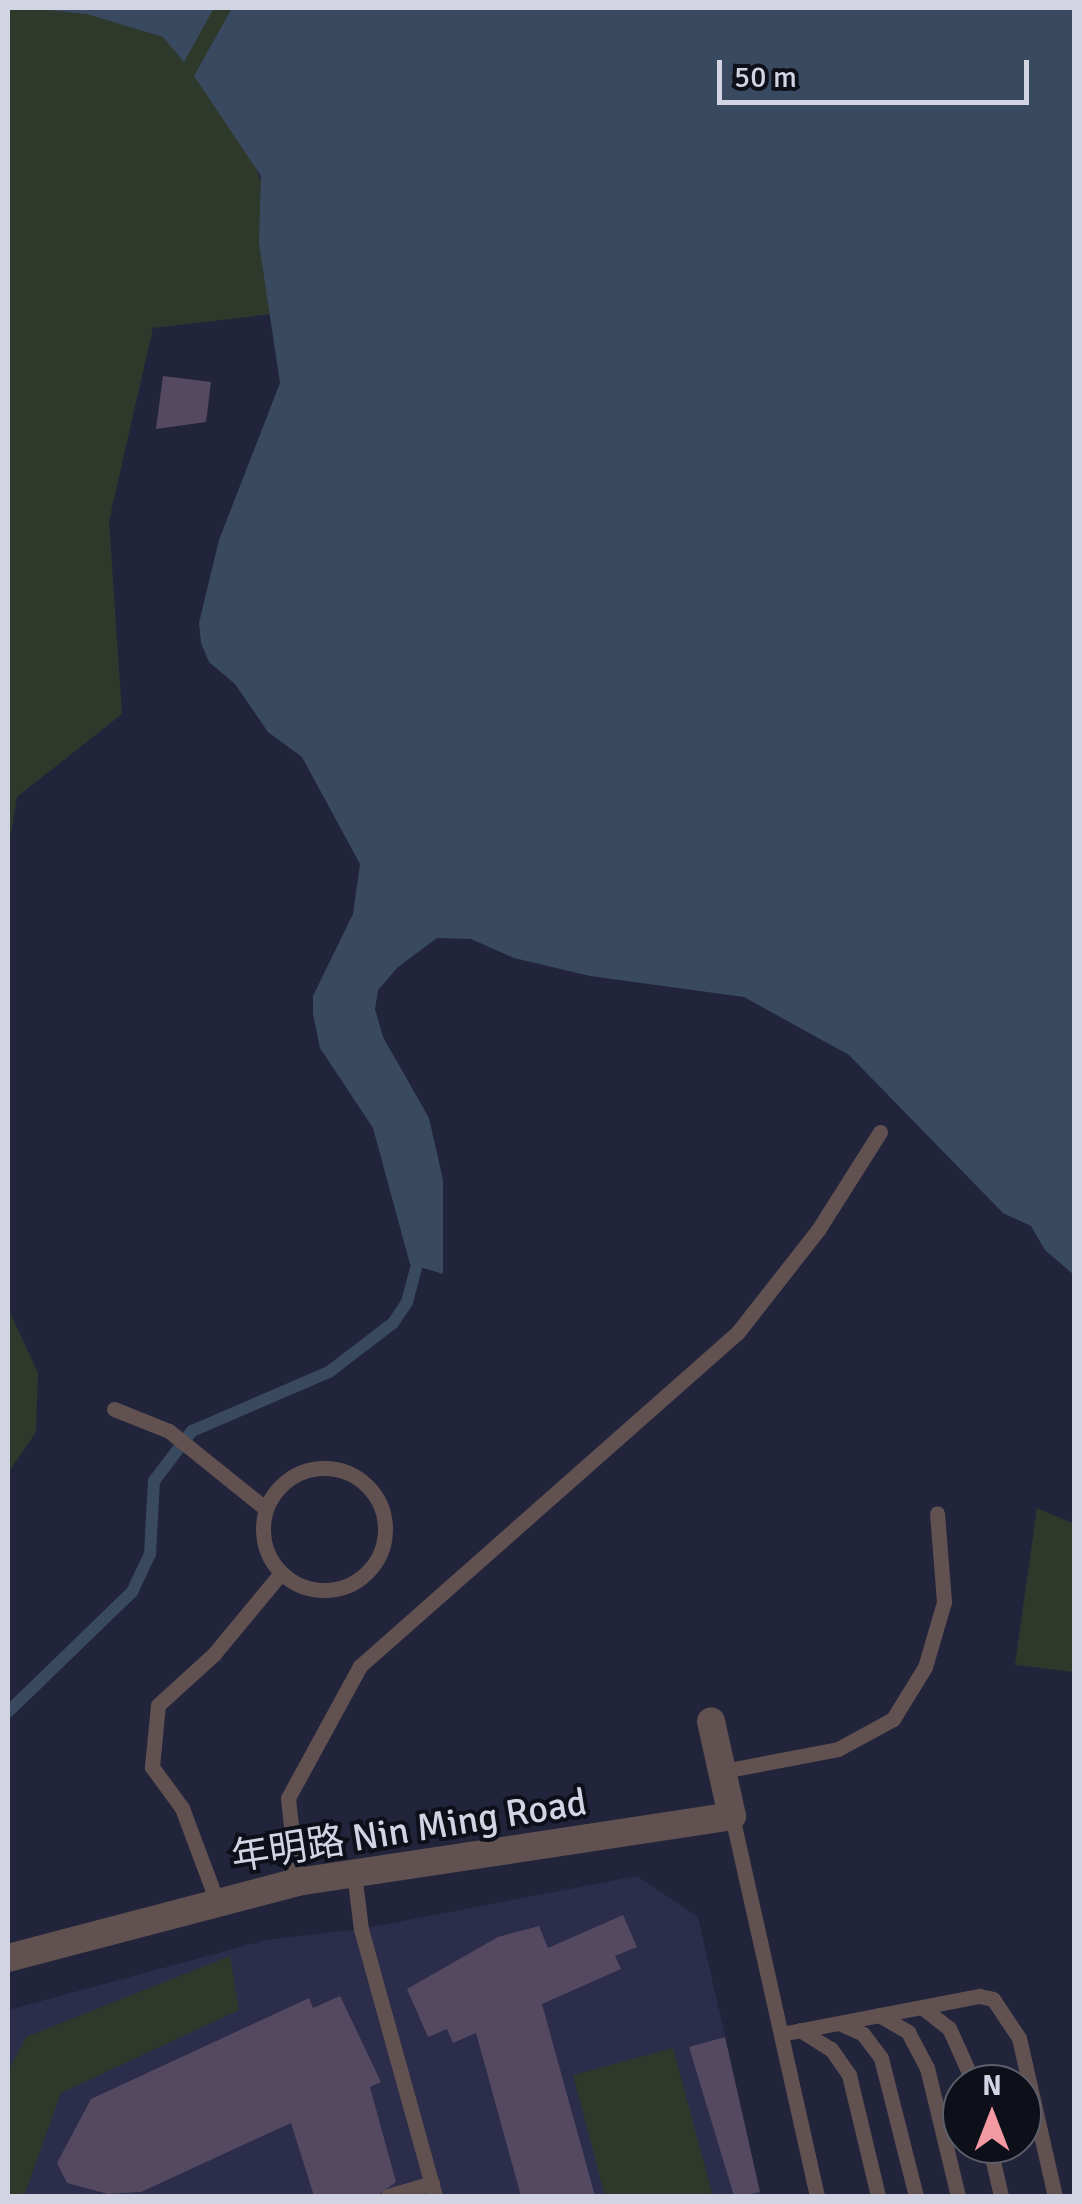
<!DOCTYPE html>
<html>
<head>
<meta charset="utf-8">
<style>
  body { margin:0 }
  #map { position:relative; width:1082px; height:2204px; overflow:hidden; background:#22243b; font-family:Signika,"Noto Sans TC",sans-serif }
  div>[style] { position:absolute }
  .built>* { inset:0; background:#2b2d4a }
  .green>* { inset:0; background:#2f392b }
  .water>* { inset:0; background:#394a60 }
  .stream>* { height:12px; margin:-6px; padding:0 6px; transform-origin:6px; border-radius:6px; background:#394a60 }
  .building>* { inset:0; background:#554961 }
  .service>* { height:15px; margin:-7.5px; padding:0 7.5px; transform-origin:7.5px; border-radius:7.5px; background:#615251 }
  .service>.ring { margin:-7.5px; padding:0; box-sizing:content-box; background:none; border:15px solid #615251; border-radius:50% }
  .minor>* { height:28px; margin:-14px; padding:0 14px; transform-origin:14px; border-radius:14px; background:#615251 }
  span { translate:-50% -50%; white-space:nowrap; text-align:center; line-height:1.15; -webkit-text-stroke:8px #0d0f19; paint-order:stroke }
  .street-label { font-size:38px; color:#d2d4e4 }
  .frame { position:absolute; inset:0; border:10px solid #d2d4e4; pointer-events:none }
  .north { position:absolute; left:942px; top:2064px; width:100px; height:100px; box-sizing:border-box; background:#0d0f19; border:2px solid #5c5e6a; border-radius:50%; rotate:0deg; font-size:28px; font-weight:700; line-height:40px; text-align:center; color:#d2d4e4 }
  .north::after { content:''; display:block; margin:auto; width:35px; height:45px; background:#f49aa3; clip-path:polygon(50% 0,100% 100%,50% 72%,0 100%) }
  .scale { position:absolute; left:717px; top:60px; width:312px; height:45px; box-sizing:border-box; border:5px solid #d2d4e4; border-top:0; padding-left:12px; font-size:30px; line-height:35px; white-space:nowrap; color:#d2d4e4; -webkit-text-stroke:8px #0d0f19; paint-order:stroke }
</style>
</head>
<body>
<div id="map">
  <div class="built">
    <i style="clip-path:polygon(637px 1876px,698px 1917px,761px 2196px,8px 2196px,8px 2010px,266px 1940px,361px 1929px)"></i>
  </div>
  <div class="green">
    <i style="clip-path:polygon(8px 8px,258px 8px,254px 163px,264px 189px,259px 243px,272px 314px,153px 328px,109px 521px,122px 714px,17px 797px,8px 851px)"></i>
    <i style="clip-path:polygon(8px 1308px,38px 1373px,36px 1432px,8px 1473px)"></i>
    <i style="clip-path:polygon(1037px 1508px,1074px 1524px,1074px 1672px,1015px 1665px)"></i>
    <i style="clip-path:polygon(230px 1956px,239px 2010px,61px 2093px,24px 2196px,8px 2196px,8px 2071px,26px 2037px)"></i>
    <i style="clip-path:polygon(673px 2048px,713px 2196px,605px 2196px,573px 2075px)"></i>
  </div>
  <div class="water">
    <i style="clip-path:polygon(29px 8px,214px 8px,184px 62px,163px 37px,87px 14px)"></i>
    <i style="clip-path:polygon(232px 8px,1074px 8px,1074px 1275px,1045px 1250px,1031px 1226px,1003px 1213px,849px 1055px,744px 997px,590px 976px,514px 958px,471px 939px,437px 938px,398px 967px,378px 990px,375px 1009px,383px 1037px,429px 1118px,443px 1180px,443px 1274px,410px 1264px,373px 1128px,320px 1048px,313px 1014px,313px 996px,353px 914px,360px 864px,302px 757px,268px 732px,235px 684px,209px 662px,201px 643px,199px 623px,219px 540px,280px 383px,259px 243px,261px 176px,194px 76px)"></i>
  </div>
  <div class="stream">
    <i style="left:8px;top:1712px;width:173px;rotate:-44.1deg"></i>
    <i style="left:132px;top:1592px;width:42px;rotate:-64.7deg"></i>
    <i style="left:150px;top:1554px;width:73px;rotate:-86.9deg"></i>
    <i style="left:154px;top:1481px;width:63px;rotate:-52.8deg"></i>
    <i style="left:192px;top:1431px;width:149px;rotate:-23.3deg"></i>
    <i style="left:329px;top:1372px;width:81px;rotate:-37.4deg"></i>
    <i style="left:393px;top:1323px;width:25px;rotate:-56deg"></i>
    <i style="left:407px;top:1302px;width:51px;rotate:-75.1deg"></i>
  </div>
  <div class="building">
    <i style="clip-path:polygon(163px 376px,211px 382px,206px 422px,156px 429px)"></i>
    <i style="clip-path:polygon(623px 1915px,637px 1947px,615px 1956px,621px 1969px,542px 2004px,595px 2196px,521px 2196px,476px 2033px,453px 2043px,447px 2029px,428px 2037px,407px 1989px,498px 1937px,539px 1926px,548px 1948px)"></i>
    <i style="clip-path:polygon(340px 1996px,381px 2082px,370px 2087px,396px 2182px,377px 2196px,314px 2196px,291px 2123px,141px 2192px,108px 2194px,67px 2183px,57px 2163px,91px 2099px,309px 1998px,313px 2008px)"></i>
    <i style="clip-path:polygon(725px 2037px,760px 2192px,740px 2196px,734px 2196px,689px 2047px)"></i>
  </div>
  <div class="service">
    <i style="left:114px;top:1409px;width:59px;rotate:21.8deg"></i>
    <i style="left:169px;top:1431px;width:124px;rotate:38.8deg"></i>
    <i class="ring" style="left:263px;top:1468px;width:107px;height:107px"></i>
    <i style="left:723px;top:1771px;width:117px;rotate:-10.8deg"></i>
    <i style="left:838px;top:1749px;width:63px;rotate:-28.6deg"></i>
    <i style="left:893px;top:1719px;width:61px;rotate:-58.4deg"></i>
    <i style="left:925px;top:1667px;width:68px;rotate:-73.7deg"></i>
    <i style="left:944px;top:1602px;width:89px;rotate:-94.5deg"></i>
    <i style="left:732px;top:1816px;width:389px;rotate:77.4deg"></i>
    <i style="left:354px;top:1873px;width:56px;rotate:82.9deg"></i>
    <i style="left:361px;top:1929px;width:277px;rotate:74.5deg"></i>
    <i style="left:297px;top:1882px;width:84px;rotate:-96.1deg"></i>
    <i style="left:288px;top:1798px;width:150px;rotate:-61.4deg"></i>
    <i style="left:360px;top:1666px;width:504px;rotate:-41.46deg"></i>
    <i style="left:738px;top:1332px;width:130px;rotate:-51.9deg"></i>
    <i style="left:818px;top:1230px;width:116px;rotate:-57.7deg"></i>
    <i style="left:216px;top:1899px;width:97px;rotate:-110.5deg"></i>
    <i style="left:182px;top:1808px;width:51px;rotate:-126.2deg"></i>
    <i style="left:152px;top:1767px;width:62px;rotate:-84.5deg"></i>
    <i style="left:158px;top:1705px;width:76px;rotate:-42.3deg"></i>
    <i style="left:214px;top:1654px;width:105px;rotate:-50.4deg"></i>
    <i style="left:923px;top:2008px;width:33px;rotate:38deg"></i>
    <i style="left:949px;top:2028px;width:61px;rotate:65.9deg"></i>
    <i style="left:879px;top:2015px;width:34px;rotate:30deg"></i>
    <i style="left:908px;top:2032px;width:41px;rotate:62.2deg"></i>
    <i style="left:927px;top:2068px;width:132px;rotate:76.4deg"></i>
    <i style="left:841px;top:2024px;width:24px;rotate:24deg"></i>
    <i style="left:863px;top:2034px;width:30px;rotate:53deg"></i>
    <i style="left:881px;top:2058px;width:142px;rotate:75.8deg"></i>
    <i style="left:800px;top:2030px;width:36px;rotate:32deg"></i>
    <i style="left:831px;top:2049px;width:32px;rotate:55deg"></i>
    <i style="left:849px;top:2075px;width:124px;rotate:76.5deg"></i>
    <i style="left:781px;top:2034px;width:202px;rotate:-10.9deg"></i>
    <i style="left:979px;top:1996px;width:14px;rotate:12deg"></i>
    <i style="left:993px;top:1999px;width:47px;rotate:56.3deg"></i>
    <i style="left:1019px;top:2038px;width:162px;rotate:77.2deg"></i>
    <i style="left:989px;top:2144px;width:53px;rotate:77deg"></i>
    <i style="left:388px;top:2196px;width:46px;rotate:-16.5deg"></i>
  </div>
  <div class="minor">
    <i style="left:8px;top:1958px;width:299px;rotate:-14.7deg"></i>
    <i style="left:297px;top:1882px;width:440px;rotate:-8.6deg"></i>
    <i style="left:732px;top:1816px;width:97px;rotate:-102.5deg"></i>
  </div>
  <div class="street-label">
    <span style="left:409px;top:1830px;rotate:-9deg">年明路 Nin Ming Road</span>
  </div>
  <div class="frame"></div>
  <div class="north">N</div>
  <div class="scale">50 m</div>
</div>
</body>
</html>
